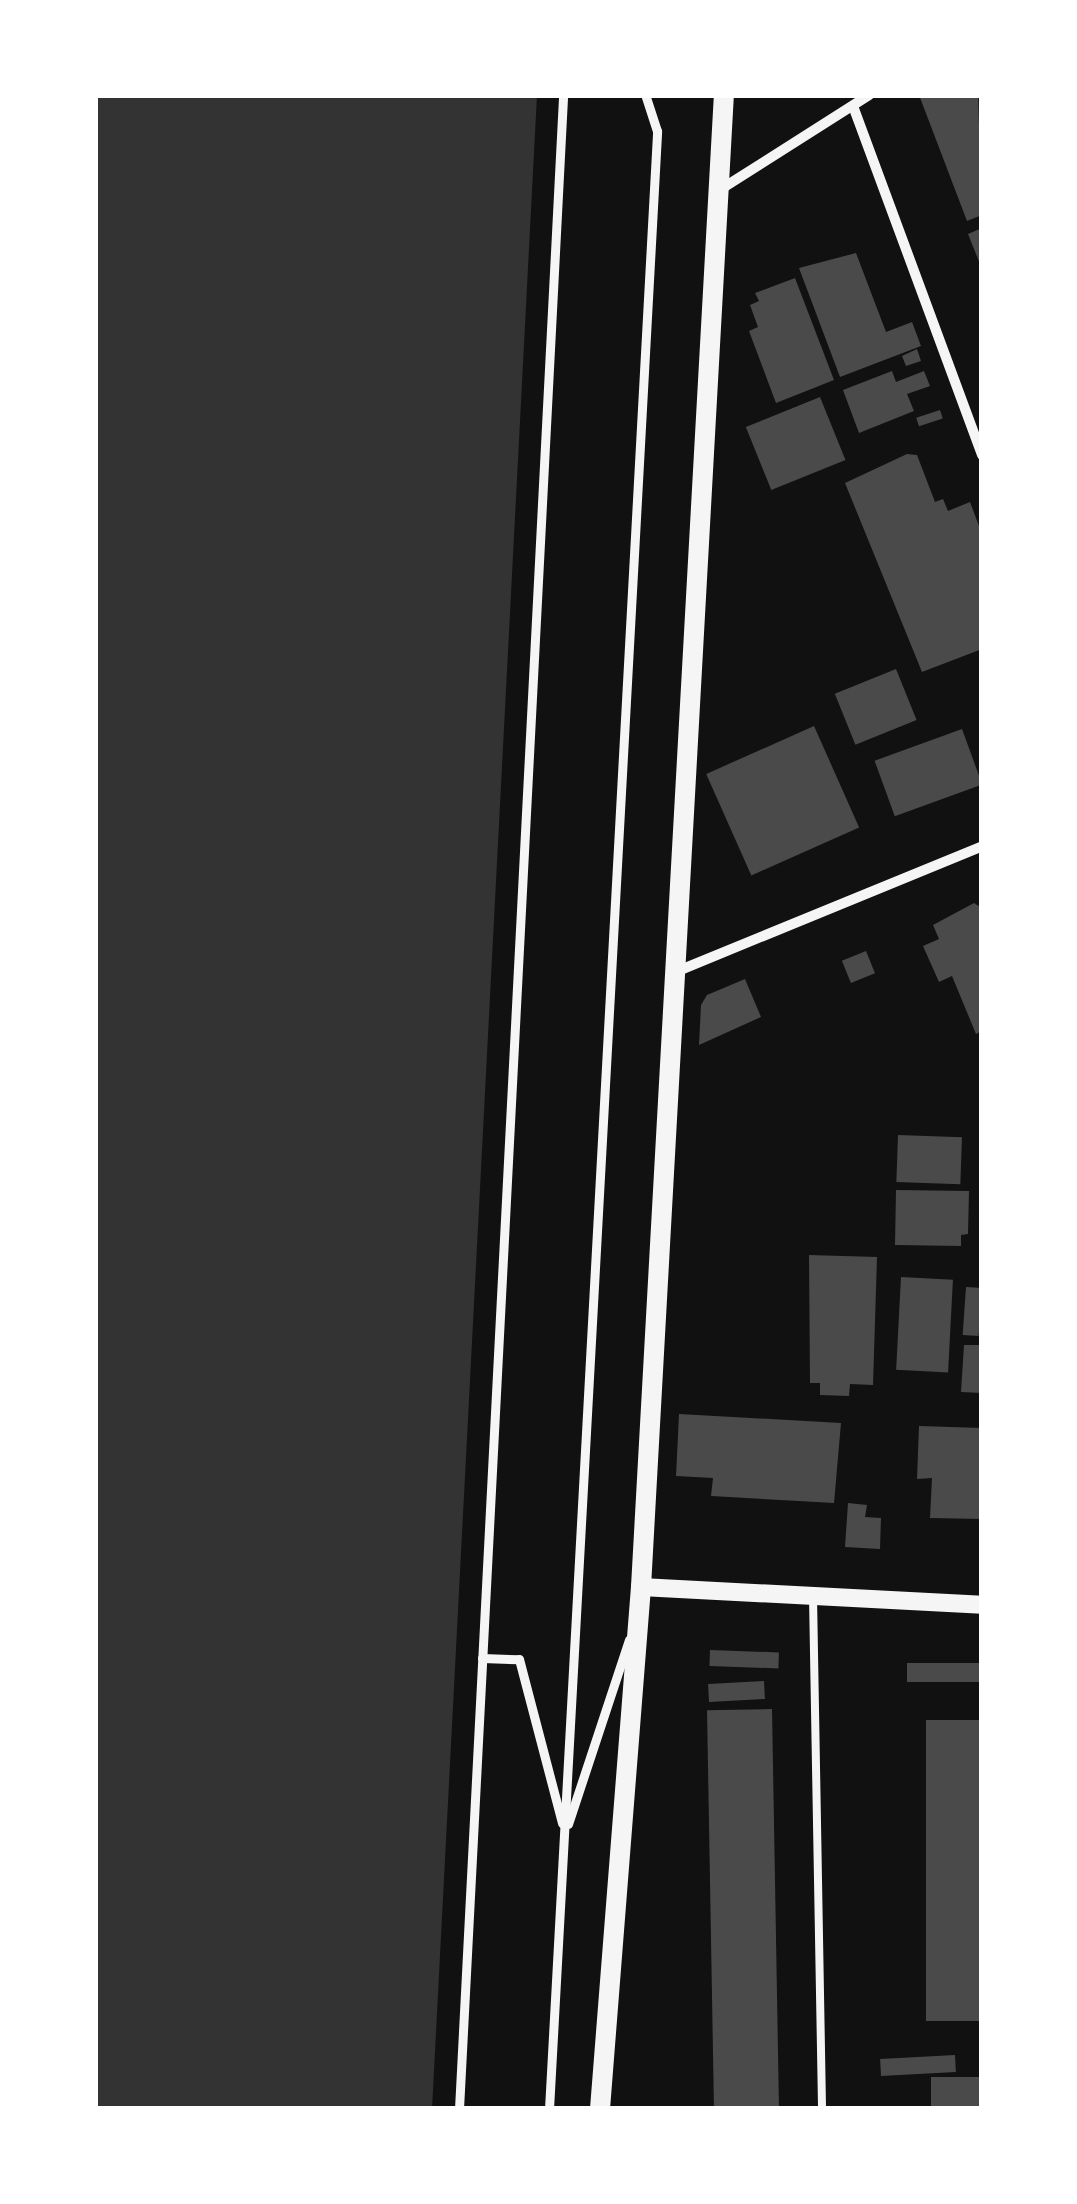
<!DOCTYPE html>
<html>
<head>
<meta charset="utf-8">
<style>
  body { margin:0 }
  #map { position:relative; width:1077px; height:2204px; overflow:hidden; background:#111; font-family:"Times New Roman",serif }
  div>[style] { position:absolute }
  .water>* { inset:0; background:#333 }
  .building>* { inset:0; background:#4a4a4a; transform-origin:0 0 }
  .service>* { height:8px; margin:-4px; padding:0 4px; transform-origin:4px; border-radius:4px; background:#f5f5f5 }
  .pedestrian>* { height:9px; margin:-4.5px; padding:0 4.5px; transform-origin:4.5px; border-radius:4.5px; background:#f5f5f5 }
  .minor>* { height:10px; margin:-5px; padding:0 5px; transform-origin:5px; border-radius:5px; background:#f5f5f5 }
  .tertiary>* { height:18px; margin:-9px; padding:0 9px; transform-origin:9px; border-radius:9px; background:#f5f5f5 }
  .secondary>* { height:20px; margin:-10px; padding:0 10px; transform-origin:10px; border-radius:10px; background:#f5f5f5 }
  span { translate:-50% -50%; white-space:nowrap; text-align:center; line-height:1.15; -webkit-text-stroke:9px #fff; paint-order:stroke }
  .frame { position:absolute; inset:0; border:98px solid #fff; pointer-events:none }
</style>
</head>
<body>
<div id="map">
  <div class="water">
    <i style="clip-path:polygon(95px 95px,537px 95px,432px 2109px,95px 2109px)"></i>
  </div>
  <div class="building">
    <i style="clip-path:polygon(919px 95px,978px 95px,982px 215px,967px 221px)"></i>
    <i style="clip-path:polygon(982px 228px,982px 269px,968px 234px)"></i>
    <i style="clip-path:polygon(856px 253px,886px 332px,912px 322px,921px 346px,840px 377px,799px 268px)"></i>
    <i style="clip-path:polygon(795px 278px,834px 380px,776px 403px,749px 331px,758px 327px,750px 305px,759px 301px,755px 293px)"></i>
    <i style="clip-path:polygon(917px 349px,921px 361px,906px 366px,902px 356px)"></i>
    <i style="clip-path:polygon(892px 371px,896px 382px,924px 371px,930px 386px,907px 394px,914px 411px,859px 433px,843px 390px)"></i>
    <i style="left:820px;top:397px;width:68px;height:80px;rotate:68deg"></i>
    <i style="left:940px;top:410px;width:9px;height:25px;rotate:72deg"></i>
    <i style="clip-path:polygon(907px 454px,917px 455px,935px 502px,943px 499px,948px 511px,970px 502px,982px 534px,982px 649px,922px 672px,845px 483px)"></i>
    <i style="left:896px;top:669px;width:55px;height:66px;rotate:68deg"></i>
    <i style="left:814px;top:726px;width:111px;height:118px;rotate:66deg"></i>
    <i style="left:962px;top:729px;width:59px;height:93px;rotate:70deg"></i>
    <i style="clip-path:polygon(974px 903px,982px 908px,982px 1031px,976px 1034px,952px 976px,939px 982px,923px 946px,939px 939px,933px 925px)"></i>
    <i style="left:866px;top:951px;width:24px;height:26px;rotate:68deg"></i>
    <i style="clip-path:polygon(745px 979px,761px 1017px,699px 1045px,701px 1005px,707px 995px)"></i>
    <i style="left:898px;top:1135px;width:64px;height:47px;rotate:2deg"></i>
    <i style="clip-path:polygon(896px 1190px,969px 1191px,968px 1234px,961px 1235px,961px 1246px,895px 1245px)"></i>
    <i style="clip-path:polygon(809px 1255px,877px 1257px,873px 1385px,850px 1384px,849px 1396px,820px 1395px,820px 1383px,810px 1383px)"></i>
    <i style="left:901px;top:1277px;width:52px;height:93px;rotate:3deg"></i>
    <i style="left:966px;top:1287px;width:16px;height:48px;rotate:4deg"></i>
    <i style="clip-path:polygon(964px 1345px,982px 1345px,982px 1393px,961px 1392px)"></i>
    <i style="clip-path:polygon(679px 1414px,841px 1423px,834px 1503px,711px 1496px,713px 1478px,676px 1476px)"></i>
    <i style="clip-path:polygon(919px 1426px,982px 1428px,982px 1519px,930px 1518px,932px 1478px,917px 1479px)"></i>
    <i style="clip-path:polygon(848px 1503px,867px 1505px,865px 1517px,881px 1518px,880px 1549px,845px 1547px)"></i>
    <i style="left:710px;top:1650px;width:69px;height:16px;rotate:2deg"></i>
    <i style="left:907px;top:1663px;width:75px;height:19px"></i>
    <i style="left:764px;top:1681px;width:18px;height:56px;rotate:87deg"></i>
    <i style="left:772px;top:1709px;width:400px;height:65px;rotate:89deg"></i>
    <i style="left:982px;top:1720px;width:301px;height:56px;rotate:90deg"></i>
    <i style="left:955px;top:2055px;width:17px;height:75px;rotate:87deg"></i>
    <i style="left:982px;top:2077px;width:32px;height:51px;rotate:90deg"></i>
  </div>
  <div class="service">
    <i style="left:813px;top:1596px;width:513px;rotate:88.99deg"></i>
  </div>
  <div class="pedestrian">
    <i style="left:482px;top:1658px;width:37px;rotate:2deg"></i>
    <i style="left:519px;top:1659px;width:170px;rotate:75.3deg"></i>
    <i style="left:568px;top:1824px;width:194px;rotate:-71.7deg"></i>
    <i style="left:459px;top:2109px;width:2017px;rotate:-87.04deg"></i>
    <i style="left:549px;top:2109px;width:1981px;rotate:-86.87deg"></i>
    <i style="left:657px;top:131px;width:38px;rotate:-108deg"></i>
  </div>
  <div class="minor">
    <i style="left:853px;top:106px;width:372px;rotate:69.7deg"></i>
    <i style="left:718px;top:191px;width:179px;rotate:-32.4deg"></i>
    <i style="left:673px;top:973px;width:334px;rotate:-22.3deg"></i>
  </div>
  <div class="tertiary">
    <i style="left:641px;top:1587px;width:341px;rotate:3deg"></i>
  </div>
  <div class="secondary">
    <i style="left:600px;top:2109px;width:524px;rotate:-85.51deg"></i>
    <i style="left:641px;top:1587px;width:1494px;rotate:-86.82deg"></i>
  </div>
  <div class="frame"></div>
</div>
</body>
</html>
